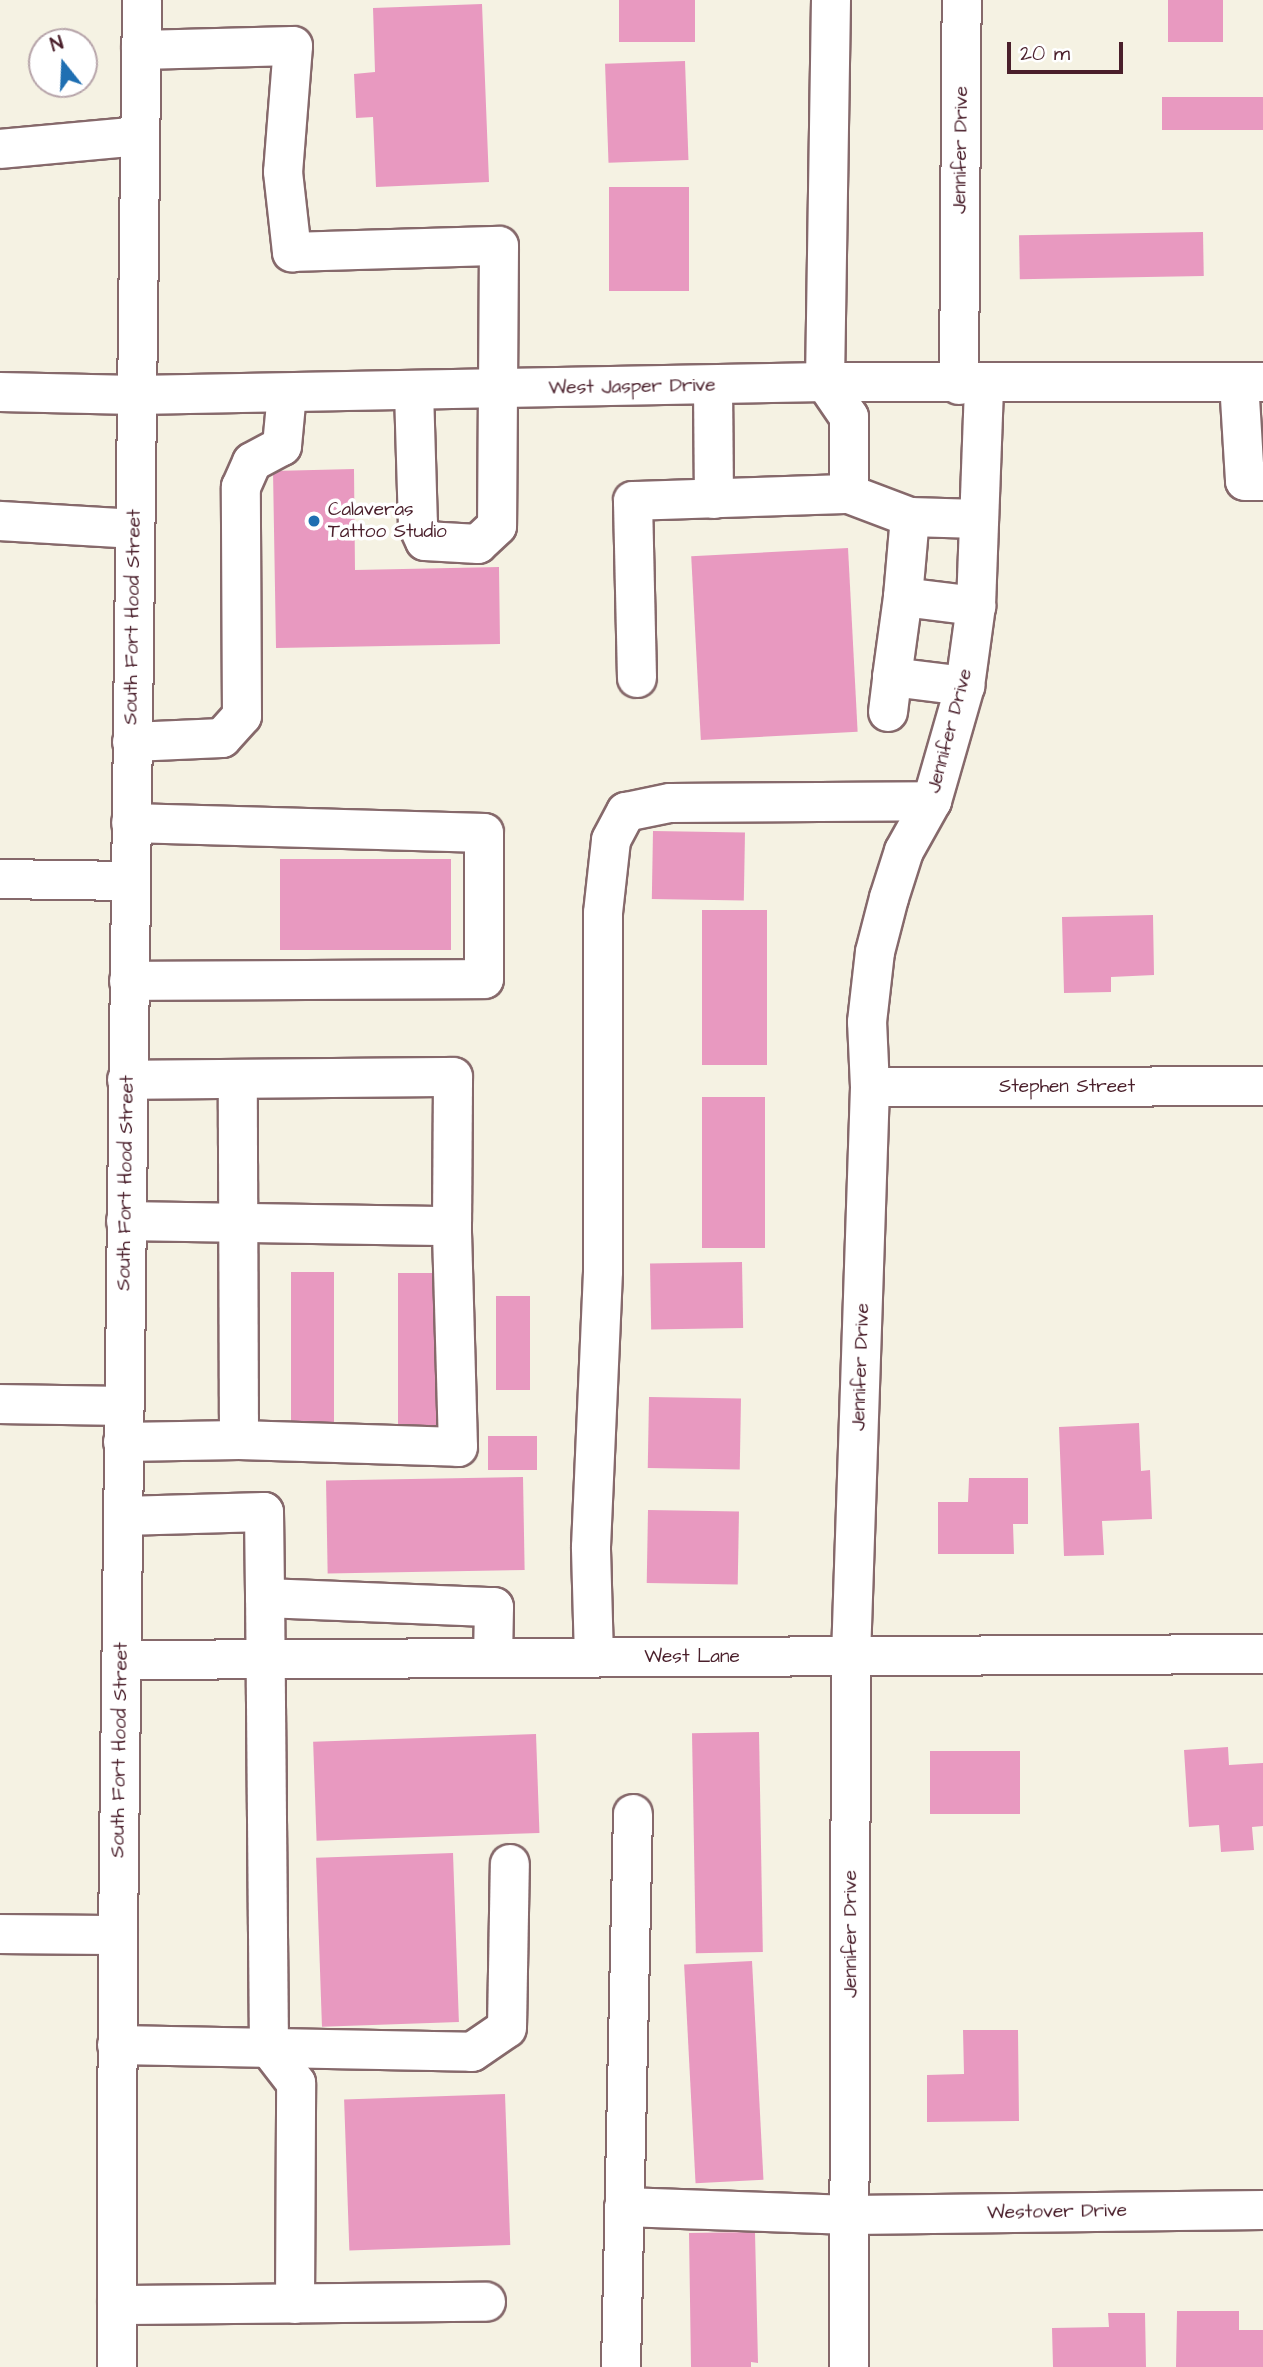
<!DOCTYPE html>
<html>
<head>
<meta charset="utf-8">
<style>
  body { margin:0 }
  #map { position:relative; width:1263px; height:2367px; overflow:hidden; background:#f5f2e3; font-family:"Architects Daughter",sans-serif }
  div>[style] { position:absolute }
  .building>* { inset:0; background:#e899c0; transform-origin:0 0 }
  .roads { filter:drop-shadow(2px 0 #86696b) drop-shadow(-2px 0 #86696b) drop-shadow(0 2px #86696b) drop-shadow(0 -2px #86696b) }
  .minor>* { height:38px; margin:-19px; padding:0 19px; transform-origin:19px; border-radius:19px; background:#fff }
  .highway>* { height:38px; margin:-19px; padding:0 19px; transform-origin:19px; border-radius:19px; background:#fff }
  .dots>* { width:19px; height:19px; translate:-50% -50%; box-sizing:border-box; border:4px solid #fff; border-radius:50% }
  span { translate:-50% -50%; white-space:nowrap; text-align:center; line-height:1.15; -webkit-text-stroke:7px #fff; paint-order:stroke }
  .street-label { font-size:19px; color:#4a1f2b }
  .poi-label { font-size:19px; color:#4a1f2b }
  .left { translate:0 -50%; text-align:left }
  .north { position:absolute; left:28px; top:28px; width:70px; height:70px; box-sizing:border-box; background:#fff; border:2px solid #b7a5aa; border-radius:50%; rotate:342deg; font-size:19px; font-weight:700; line-height:28px; text-align:center; color:#4a1f2b }
  .north::after { content:''; display:block; margin:auto; width:24px; height:32px; background:#1f6fb2; clip-path:polygon(50% 0,100% 100%,50% 72%,0 100%) }
  .scale { position:absolute; left:1007px; top:42px; width:116px; height:32px; box-sizing:border-box; border:4px solid #4a1f2b; border-top:0; padding-left:9px; font-size:21px; line-height:24px; white-space:nowrap; color:#4a1f2b; -webkit-text-stroke:5px #fff; paint-order:stroke }
</style>
</head>
<body>
<div id="map">
  <div class="building">
    <i style="left:619px;top:0;width:76px;height:42px"></i>
    <i style="left:1168px;top:0;width:55px;height:42px"></i>
    <i style="clip-path:polygon(482px 4px,489px 182px,376px 187px,373px 117px,356px 118px,354px 74px,375px 72px,373px 8px)"></i>
    <i style="left:685px;top:61px;width:99px;height:80px;rotate:88deg"></i>
    <i style="left:1263px;top:97px;width:33px;height:101px;rotate:90deg"></i>
    <i style="left:609px;top:187px;width:80px;height:104px"></i>
    <i style="left:1203px;top:232px;width:44px;height:184px;rotate:89deg"></i>
    <i style="clip-path:polygon(354px 469px,355px 570px,499px 567px,500px 644px,276px 648px,273px 471px)"></i>
    <i style="left:848px;top:548px;width:184px;height:157px;rotate:87deg"></i>
    <i style="left:653px;top:831px;width:92px;height:68px;rotate:1deg"></i>
    <i style="left:280px;top:859px;width:171px;height:91px"></i>
    <i style="left:702px;top:910px;width:65px;height:155px"></i>
    <i style="clip-path:polygon(1153px 915px,1154px 975px,1111px 977px,1111px 992px,1064px 993px,1062px 917px)"></i>
    <i style="left:765px;top:1097px;width:151px;height:63px;rotate:90deg"></i>
    <i style="left:742px;top:1262px;width:66px;height:92px;rotate:89deg"></i>
    <i style="left:291px;top:1272px;width:43px;height:157px"></i>
    <i style="left:398px;top:1273px;width:44px;height:159px"></i>
    <i style="left:496px;top:1296px;width:34px;height:94px"></i>
    <i style="left:649px;top:1397px;width:92px;height:71px;rotate:1deg"></i>
    <i style="clip-path:polygon(1139px 1423px,1141px 1471px,1150px 1470px,1152px 1519px,1102px 1521px,1104px 1555px,1064px 1556px,1059px 1427px)"></i>
    <i style="left:488px;top:1436px;width:49px;height:34px"></i>
    <i style="left:523px;top:1477px;width:93px;height:197px;rotate:89deg"></i>
    <i style="clip-path:polygon(969px 1478px,1028px 1478px,1028px 1524px,1013px 1524px,1014px 1554px,938px 1554px,938px 1502px,968px 1502px)"></i>
    <i style="left:648px;top:1510px;width:91px;height:73px;rotate:1deg"></i>
    <i style="left:759px;top:1732px;width:220px;height:67px;rotate:89deg"></i>
    <i style="left:536px;top:1734px;width:99px;height:223px;rotate:88deg"></i>
    <i style="clip-path:polygon(1228px 1747px,1229px 1765px,1263px 1763px,1263px 1826px,1252px 1827px,1254px 1850px,1221px 1852px,1219px 1825px,1189px 1827px,1184px 1750px)"></i>
    <i style="left:1020px;top:1751px;width:63px;height:90px;rotate:90deg"></i>
    <i style="left:453px;top:1853px;width:169px;height:137px;rotate:88deg"></i>
    <i style="left:752px;top:1961px;width:219px;height:68px;rotate:87deg"></i>
    <i style="clip-path:polygon(963px 2030px,1018px 2030px,1019px 2121px,927px 2122px,927px 2075px,964px 2074px)"></i>
    <i style="left:505px;top:2094px;width:151px;height:161px;rotate:88deg"></i>
    <i style="clip-path:polygon(755px 2232px,758px 2363px,751px 2362px,751px 2367px,691px 2367px,689px 2233px)"></i>
    <i style="clip-path:polygon(1177px 2311px,1239px 2311px,1239px 2330px,1263px 2330px,1263px 2367px,1176px 2367px)"></i>
    <i style="clip-path:polygon(1108px 2313px,1145px 2313px,1146px 2367px,1053px 2367px,1052px 2328px,1109px 2327px)"></i>
  </div>
  <div class="roads">
    <div class="minor">
      <i style="left:141px;top:50px;width:152px;rotate:-1.5deg"></i>
      <i style="left:293px;top:46px;width:126px;rotate:94.5deg"></i>
      <i style="left:283px;top:172px;width:81px;rotate:83.6deg"></i>
      <i style="left:292px;top:252px;width:207px;rotate:-1.7deg"></i>
      <i style="left:499px;top:246px;width:280px;rotate:90.4deg"></i>
      <i style="left:497px;top:526px;width:26px;rotate:137deg"></i>
      <i style="left:478px;top:544px;width:53px;rotate:-176.8deg"></i>
      <i style="left:425px;top:541px;width:17px;rotate:-115deg"></i>
      <i style="left:418px;top:526px;width:135px;rotate:-91.7deg"></i>
      <i style="left:0;top:149px;width:140px;rotate:-5.3deg"></i>
      <i style="left:1239px;top:382px;width:99px;rotate:86.5deg"></i>
      <i style="left:1245px;top:481px;width:18px"></i>
      <i style="left:959px;top:385px;width:385px;rotate:-89.6deg"></i>
      <i style="left:713px;top:386px;width:113px;rotate:89.5deg"></i>
      <i style="left:0;top:392px;width:136px;rotate:1.3deg"></i>
      <i style="left:136px;top:395px;width:689px;rotate:-1.08deg"></i>
      <i style="left:825px;top:382px;width:438px"></i>
      <i style="left:849px;top:494px;width:65px;rotate:20.7deg"></i>
      <i style="left:910px;top:517px;width:69px;rotate:1.7deg"></i>
      <i style="left:910px;top:517px;width:80px;rotate:95deg"></i>
      <i style="left:903px;top:597px;width:74px;rotate:7deg"></i>
      <i style="left:0;top:521px;width:134px;rotate:3.4deg"></i>
      <i style="left:903px;top:597px;width:81px;rotate:97.8deg"></i>
      <i style="left:892px;top:677px;width:74px;rotate:7deg"></i>
      <i style="left:637px;top:678px;width:177px;rotate:-91.3deg"></i>
      <i style="left:633px;top:501px;width:216px;rotate:-1.9deg"></i>
      <i style="left:849px;top:494px;width:77px;rotate:-90deg"></i>
      <i style="left:849px;top:417px;width:42px;rotate:-124.4deg"></i>
      <i style="left:825px;top:382px;width:382px;rotate:-89.1deg"></i>
      <i style="left:888px;top:712px;width:35px;rotate:-83deg"></i>
      <i style="left:132px;top:742px;width:90px;rotate:-2.5deg"></i>
      <i style="left:222px;top:738px;width:30px;rotate:-48deg"></i>
      <i style="left:242px;top:716px;width:229px;rotate:-90.3deg"></i>
      <i style="left:241px;top:487px;width:27px;rotate:-66deg"></i>
      <i style="left:252px;top:462px;width:34px;rotate:-28deg"></i>
      <i style="left:282px;top:446px;width:53px;rotate:-84.6deg"></i>
      <i style="left:0;top:879px;width:130px;rotate:0.9deg"></i>
      <i style="left:129px;top:981px;width:355px;rotate:-0.3deg"></i>
      <i style="left:484px;top:979px;width:146px;rotate:-90deg"></i>
      <i style="left:484px;top:833px;width:353px;rotate:-178.4deg"></i>
      <i style="left:870px;top:1087px;width:393px;rotate:-0.1deg"></i>
      <i style="left:126px;top:1221px;width:326px;rotate:0.9deg"></i>
      <i style="left:452px;top:1226px;width:149px;rotate:-89.6deg"></i>
      <i style="left:453px;top:1077px;width:326px;rotate:179.5deg"></i>
      <i style="left:0;top:1404px;width:123px;rotate:0.9deg"></i>
      <i style="left:239px;top:1440px;width:219px;rotate:1.8deg"></i>
      <i style="left:458px;top:1447px;width:221px;rotate:-91.6deg"></i>
      <i style="left:123px;top:1442px;width:116px;rotate:-1deg"></i>
      <i style="left:239px;top:1440px;width:361px;rotate:-90.2deg"></i>
      <i style="left:123px;top:1516px;width:141px;rotate:-1.6deg"></i>
      <i style="left:264px;top:1512px;width:86px;rotate:89.3deg"></i>
      <i style="left:594px;top:1657px;width:110px;rotate:-91.6deg"></i>
      <i style="left:591px;top:1547px;width:276px;rotate:-87.5deg"></i>
      <i style="left:603px;top:1271px;width:358px;rotate:-90deg"></i>
      <i style="left:603px;top:913px;width:73px;rotate:-83.7deg"></i>
      <i style="left:611px;top:840px;width:32px;rotate:-62deg"></i>
      <i style="left:626px;top:812px;width:45px;rotate:-11.6deg"></i>
      <i style="left:670px;top:803px;width:262px;rotate:-0.4deg"></i>
      <i style="left:122px;top:1660px;width:1141px;rotate:-0.3deg"></i>
      <i style="left:0;top:1934px;width:118px;rotate:0.5deg"></i>
      <i style="left:117px;top:2045px;width:355px;rotate:1.1deg"></i>
      <i style="left:472px;top:2052px;width:42px;rotate:-34.4deg"></i>
      <i style="left:507px;top:2028px;width:164px;rotate:-89deg"></i>
      <i style="left:624px;top:2207px;width:227px;rotate:2deg"></i>
      <i style="left:851px;top:2215px;width:412px;rotate:-0.7deg"></i>
      <i style="left:295px;top:2304px;width:221px;rotate:-89.7deg"></i>
      <i style="left:296px;top:2083px;width:44px;rotate:-127.6deg"></i>
      <i style="left:269px;top:2048px;width:450px;rotate:-90.5deg"></i>
      <i style="left:265px;top:1598px;width:229px;rotate:2.3deg"></i>
      <i style="left:494px;top:1607px;width:50px;rotate:91.1deg"></i>
      <i style="left:117px;top:2305px;width:369px;rotate:-0.5deg"></i>
      <i style="left:621px;top:2367px;width:553px;rotate:-88.76deg"></i>
      <i style="left:849px;top:2367px;width:710px;rotate:-89.84deg"></i>
      <i style="left:851px;top:1657px;width:570px;rotate:-88.09deg"></i>
      <i style="left:870px;top:1087px;width:65px;rotate:-92.6deg"></i>
      <i style="left:867px;top:1022px;width:70px;rotate:-83.5deg"></i>
      <i style="left:875px;top:952px;width:56px;rotate:-75.5deg"></i>
      <i style="left:889px;top:898px;width:49px;rotate:-72.3deg"></i>
      <i style="left:904px;top:851px;width:57px;rotate:-60.8deg"></i>
      <i style="left:932px;top:801px;width:120px;rotate:-74deg"></i>
      <i style="left:965px;top:686px;width:81px;rotate:-82.2deg"></i>
      <i style="left:976px;top:606px;width:221px;rotate:-87.9deg"></i>
    </div>
    <div class="highway">
      <i style="left:117px;top:2367px;width:432px;rotate:-89.9deg"></i>
      <i style="left:118px;top:1935px;width:1935px;rotate:-89.29deg"></i>
    </div>
  </div>
  <div class="dots">
    <i style="left:314px;top:521px;background:#1f6fb2"></i>
  </div>
  <div class="street-label">
    <span style="left:961px;top:150px;rotate:-89deg">Jennifer Drive</span>
    <span style="left:632px;top:387px;rotate:-1deg">West Jasper Drive</span>
    <span style="left:133px;top:617px;rotate:-89deg">South Fort Hood Street</span>
    <span style="left:950px;top:731px;rotate:-75deg">Jennifer Drive</span>
    <span style="left:1067px;top:1087px">Stephen Street</span>
    <span style="left:126px;top:1183px;rotate:-89deg">South Fort Hood Street</span>
    <span style="left:861px;top:1367px;rotate:-88deg">Jennifer Drive</span>
    <span style="left:692px;top:1657px">West Lane</span>
    <span style="left:120px;top:1750px;rotate:-89deg">South Fort Hood Street</span>
    <span style="left:851px;top:1934px;rotate:-90deg">Jennifer Drive</span>
    <span style="left:1057px;top:2212px;rotate:-1deg">Westover Drive</span>
  </div>
  <div class="poi-label">
    <span class="left" style="left:328px;top:521px">Calaveras<br>Tattoo Studio</span>
  </div>
  <div class="north">N</div>
  <div class="scale">20 m</div>
</div>
</body>
</html>
